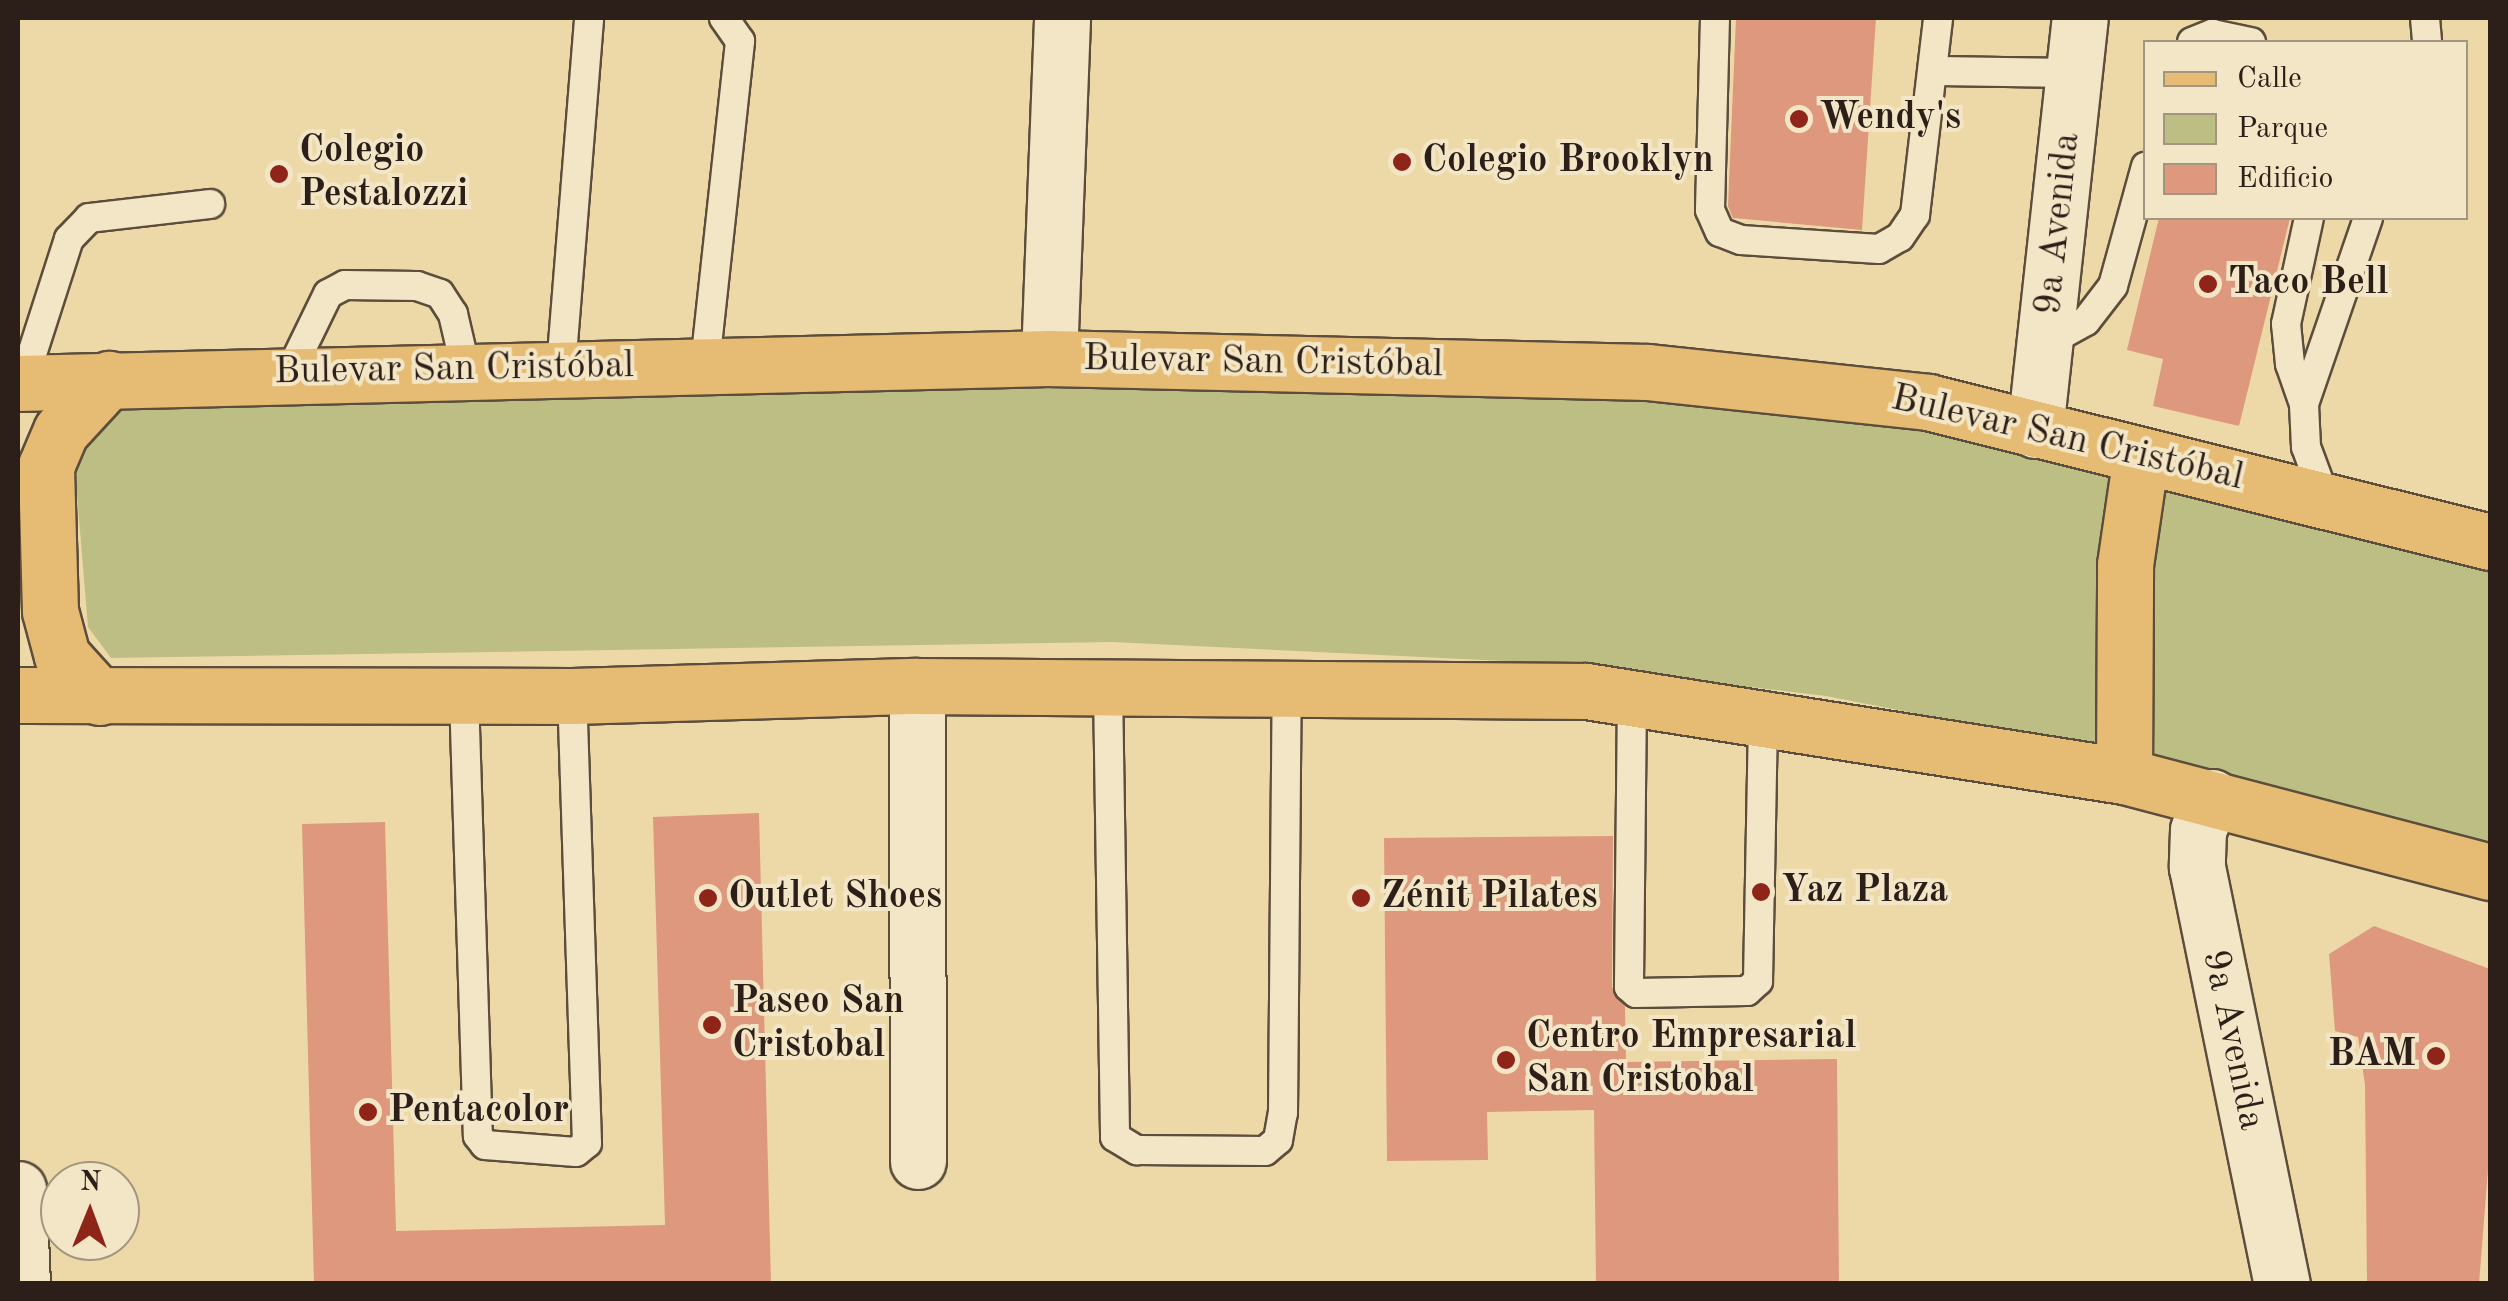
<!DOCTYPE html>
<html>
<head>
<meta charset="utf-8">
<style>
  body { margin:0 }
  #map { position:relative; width:2508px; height:1301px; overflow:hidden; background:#edd9a8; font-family:"Old Standard TT",serif }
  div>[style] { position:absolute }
  .green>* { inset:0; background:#bdbe84 }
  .building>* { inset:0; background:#dd987e }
  .roads { filter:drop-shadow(2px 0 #5c4d3c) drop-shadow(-2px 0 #5c4d3c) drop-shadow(0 2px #5c4d3c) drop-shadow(0 -2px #5c4d3c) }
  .service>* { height:28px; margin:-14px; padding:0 14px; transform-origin:14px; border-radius:14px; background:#f3e6c6 }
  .minor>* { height:55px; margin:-27.5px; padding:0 27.5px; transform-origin:27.5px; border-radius:27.5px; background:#f3e6c6 }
  .primary>* { height:55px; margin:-27.5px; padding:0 27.5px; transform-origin:27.5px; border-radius:27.5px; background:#e6bc74 }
  .dots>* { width:28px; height:28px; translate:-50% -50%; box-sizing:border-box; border:5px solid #f3e6c6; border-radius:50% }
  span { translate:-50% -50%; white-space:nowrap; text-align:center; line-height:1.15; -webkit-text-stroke:8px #f3e6c6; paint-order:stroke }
  .poi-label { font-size:38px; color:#2c1e18; font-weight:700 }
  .left { translate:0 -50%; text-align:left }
  .right { translate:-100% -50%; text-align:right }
  .street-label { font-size:38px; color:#2c1e18 }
  .frame { position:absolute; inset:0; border:20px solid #2c1e18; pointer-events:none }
  .legend { position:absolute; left:2143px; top:40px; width:325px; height:180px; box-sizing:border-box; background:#f3e6c6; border:2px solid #a39680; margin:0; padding:12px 18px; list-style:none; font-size:30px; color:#2c1e18 }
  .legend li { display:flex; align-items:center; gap:20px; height:50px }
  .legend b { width:50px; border:2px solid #a39680 }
  .north { position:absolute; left:40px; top:1161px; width:100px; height:100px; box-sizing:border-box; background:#f3e6c6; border:2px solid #a39680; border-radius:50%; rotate:1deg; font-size:28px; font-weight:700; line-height:40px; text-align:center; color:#2c1e18 }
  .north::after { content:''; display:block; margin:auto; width:35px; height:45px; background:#8f2418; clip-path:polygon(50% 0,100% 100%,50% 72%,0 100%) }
</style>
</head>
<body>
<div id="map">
  <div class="green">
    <i style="clip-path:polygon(1055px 379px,1702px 401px,1940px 423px,2121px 464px,2103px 750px,1826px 696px,1545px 663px,1113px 642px,111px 658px,88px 627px,75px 470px,86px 434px,118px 407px)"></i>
    <i style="clip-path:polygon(2161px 478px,2490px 559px,2490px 849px,2144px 758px)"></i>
  </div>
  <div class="building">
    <i style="clip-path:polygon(1736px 18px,1876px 18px,1862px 230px,1733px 218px,1728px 206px)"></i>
    <i style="clip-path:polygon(2159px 218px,2290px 218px,2239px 426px,2153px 406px,2163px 359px,2127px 350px)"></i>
    <i style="clip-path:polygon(759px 813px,771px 1284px,314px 1284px,302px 824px,385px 822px,396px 1231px,665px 1225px,653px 817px)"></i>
    <i style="clip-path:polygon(1613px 836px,1612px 987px,1625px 1007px,1626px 1062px,1837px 1059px,1839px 1284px,1596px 1284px,1594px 1110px,1487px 1112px,1488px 1160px,1387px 1161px,1384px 838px)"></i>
    <i style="clip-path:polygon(2374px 926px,2490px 969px,2490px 1144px,2479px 1284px,2367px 1284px,2365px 1085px,2358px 1037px,2335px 1031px,2329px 954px)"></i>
  </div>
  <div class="roads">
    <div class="service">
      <i style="left:1715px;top:18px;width:192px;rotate:91.5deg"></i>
      <i style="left:1710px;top:210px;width:24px;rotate:66deg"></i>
      <i style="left:1720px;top:232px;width:22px;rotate:21deg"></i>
      <i style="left:1741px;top:240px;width:138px;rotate:3.7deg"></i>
      <i style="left:1879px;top:249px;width:24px;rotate:-30deg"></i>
      <i style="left:1900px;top:237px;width:27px;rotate:-56deg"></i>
      <i style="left:1915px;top:215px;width:198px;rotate:-83.3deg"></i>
      <i style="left:2425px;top:18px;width:24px;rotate:85deg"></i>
      <i style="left:2192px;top:42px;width:22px;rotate:-22deg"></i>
      <i style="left:2212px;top:34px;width:40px;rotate:12deg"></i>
      <i style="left:1935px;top:71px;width:139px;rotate:0.8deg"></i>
      <i style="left:2048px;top:342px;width:43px;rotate:-28.9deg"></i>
      <i style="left:2086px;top:321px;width:44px;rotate:-52.4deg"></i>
      <i style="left:2113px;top:286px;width:124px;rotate:-74.6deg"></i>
      <i style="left:705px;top:364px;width:325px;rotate:-83.8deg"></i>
      <i style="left:740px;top:41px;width:28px;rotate:-125deg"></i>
      <i style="left:561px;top:368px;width:351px;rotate:-85.4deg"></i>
      <i style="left:289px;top:374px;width:89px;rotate:-64deg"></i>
      <i style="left:328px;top:294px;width:19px;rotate:-28deg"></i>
      <i style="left:345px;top:285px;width:72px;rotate:0.8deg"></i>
      <i style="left:417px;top:286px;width:24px;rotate:19deg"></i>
      <i style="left:440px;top:294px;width:24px;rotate:57deg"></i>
      <i style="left:453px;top:314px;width:57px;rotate:76.9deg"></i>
      <i style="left:23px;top:382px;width:150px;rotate:-72.2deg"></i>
      <i style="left:69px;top:239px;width:29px;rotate:-46deg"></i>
      <i style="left:89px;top:218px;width:122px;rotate:-6.6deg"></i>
      <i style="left:2304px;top:404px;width:42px;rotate:-109.3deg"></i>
      <i style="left:2290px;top:364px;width:40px;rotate:-95.7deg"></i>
      <i style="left:2286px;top:324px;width:108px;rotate:-77.8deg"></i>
      <i style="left:2325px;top:498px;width:54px;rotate:-110.4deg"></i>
      <i style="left:2306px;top:447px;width:43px;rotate:-92.7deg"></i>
      <i style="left:2304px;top:404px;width:197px;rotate:-71deg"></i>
      <i style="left:1108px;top:688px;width:449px;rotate:89.1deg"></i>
      <i style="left:1115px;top:1137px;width:26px;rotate:31deg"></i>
      <i style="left:1137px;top:1150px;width:128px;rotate:0.4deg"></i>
      <i style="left:1265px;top:1151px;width:17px;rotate:-40deg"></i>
      <i style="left:1278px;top:1140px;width:27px;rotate:-80deg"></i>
      <i style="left:1283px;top:1113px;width:424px;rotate:-89.5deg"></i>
      <i style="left:464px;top:695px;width:441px;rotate:88.2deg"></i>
      <i style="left:478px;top:1136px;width:11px;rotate:52deg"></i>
      <i style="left:485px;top:1145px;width:91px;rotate:4.4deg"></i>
      <i style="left:576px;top:1152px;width:14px;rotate:-39deg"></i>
      <i style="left:587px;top:1143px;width:447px;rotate:-91.9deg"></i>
      <i style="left:1632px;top:697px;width:290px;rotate:90.6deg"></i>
      <i style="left:1629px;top:987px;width:9px;rotate:41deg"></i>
      <i style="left:1636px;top:993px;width:111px;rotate:-1deg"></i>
      <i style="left:1747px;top:991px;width:15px;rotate:-42deg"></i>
      <i style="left:1758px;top:981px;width:267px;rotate:-88.9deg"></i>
    </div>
    <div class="minor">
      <i style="left:1049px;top:358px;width:340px;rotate:-87.8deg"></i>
      <i style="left:2035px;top:430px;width:414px;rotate:-83.8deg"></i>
      <i style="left:917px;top:686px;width:475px;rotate:89.9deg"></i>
      <i style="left:2212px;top:797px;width:36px;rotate:113deg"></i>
      <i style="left:2198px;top:830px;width:37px;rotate:92deg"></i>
      <i style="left:2197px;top:867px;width:426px;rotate:78.5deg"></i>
      <i style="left:18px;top:1189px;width:95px;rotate:87.6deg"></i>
    </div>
    <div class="primary">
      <i style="left:18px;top:383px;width:1031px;rotate:-1.39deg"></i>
      <i style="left:1049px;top:358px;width:599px;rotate:1.34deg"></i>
      <i style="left:1648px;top:372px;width:282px;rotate:6.1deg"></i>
      <i style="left:1928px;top:402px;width:579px;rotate:13.99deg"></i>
      <i style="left:18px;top:695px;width:554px;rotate:0.1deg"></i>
      <i style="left:572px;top:696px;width:345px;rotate:-1.7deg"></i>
      <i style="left:917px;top:686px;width:669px;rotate:0.43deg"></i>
      <i style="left:1586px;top:691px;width:545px;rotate:8.98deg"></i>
      <i style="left:2124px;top:776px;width:378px;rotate:14.7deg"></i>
      <i style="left:99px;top:697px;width:55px;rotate:-132.1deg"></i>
      <i style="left:62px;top:656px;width:47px;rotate:-104.9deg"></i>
      <i style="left:50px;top:611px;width:145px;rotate:-91.6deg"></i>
      <i style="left:46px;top:466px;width:38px;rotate:-67deg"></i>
      <i style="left:61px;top:431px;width:71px;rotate:-47.3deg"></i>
      <i style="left:2124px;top:776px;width:211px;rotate:-89.7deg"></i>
      <i style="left:2125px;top:565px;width:111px;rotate:-81.7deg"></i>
    </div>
  </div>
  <div class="dots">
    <i style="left:1799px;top:119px;background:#8f2418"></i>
    <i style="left:1402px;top:162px;background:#8f2418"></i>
    <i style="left:279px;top:174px;background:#8f2418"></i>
    <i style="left:2208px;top:284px;background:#8f2418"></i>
    <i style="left:1761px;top:892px;background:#8f2418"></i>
    <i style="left:708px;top:898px;background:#8f2418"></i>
    <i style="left:1361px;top:898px;background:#8f2418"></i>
    <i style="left:712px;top:1025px;background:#8f2418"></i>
    <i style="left:2436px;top:1056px;background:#8f2418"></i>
    <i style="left:1506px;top:1060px;background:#8f2418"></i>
    <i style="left:368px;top:1112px;background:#8f2418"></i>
  </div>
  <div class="poi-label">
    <span class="left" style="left:1819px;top:119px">Wendy's</span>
    <span class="left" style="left:299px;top:174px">Colegio<br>Pestalozzi</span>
    <span class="left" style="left:1422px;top:162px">Colegio Brooklyn</span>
    <span class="left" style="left:2228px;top:284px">Taco Bell</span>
    <span class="left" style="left:1781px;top:892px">Yaz Plaza</span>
    <span class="left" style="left:728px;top:898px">Outlet Shoes</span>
    <span class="left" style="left:1381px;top:898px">Zénit Pilates</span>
    <span class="left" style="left:732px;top:1025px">Paseo San<br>Cristobal</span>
    <span class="left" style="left:1526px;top:1060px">Centro Empresarial<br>San Cristobal</span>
    <span class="right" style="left:2416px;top:1056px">BAM</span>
    <span class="left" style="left:388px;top:1112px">Pentacolor</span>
  </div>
  <div class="street-label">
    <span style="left:2059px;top:224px;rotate:-84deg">9a Avenida</span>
    <span style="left:1263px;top:363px;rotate:1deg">Bulevar San Cristóbal</span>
    <span style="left:454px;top:370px;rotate:-1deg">Bulevar San Cristóbal</span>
    <span style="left:2067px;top:439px;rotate:13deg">Bulevar San Cristóbal</span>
    <span style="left:2232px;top:1040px;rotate:78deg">9a Avenida</span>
  </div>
  <div class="frame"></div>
  <ul class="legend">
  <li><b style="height:12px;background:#e6bc74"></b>Calle</li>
  <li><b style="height:28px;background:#bdbe84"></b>Parque</li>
  <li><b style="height:28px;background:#dd987e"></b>Edificio</li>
  </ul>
  <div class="north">N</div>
</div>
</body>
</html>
